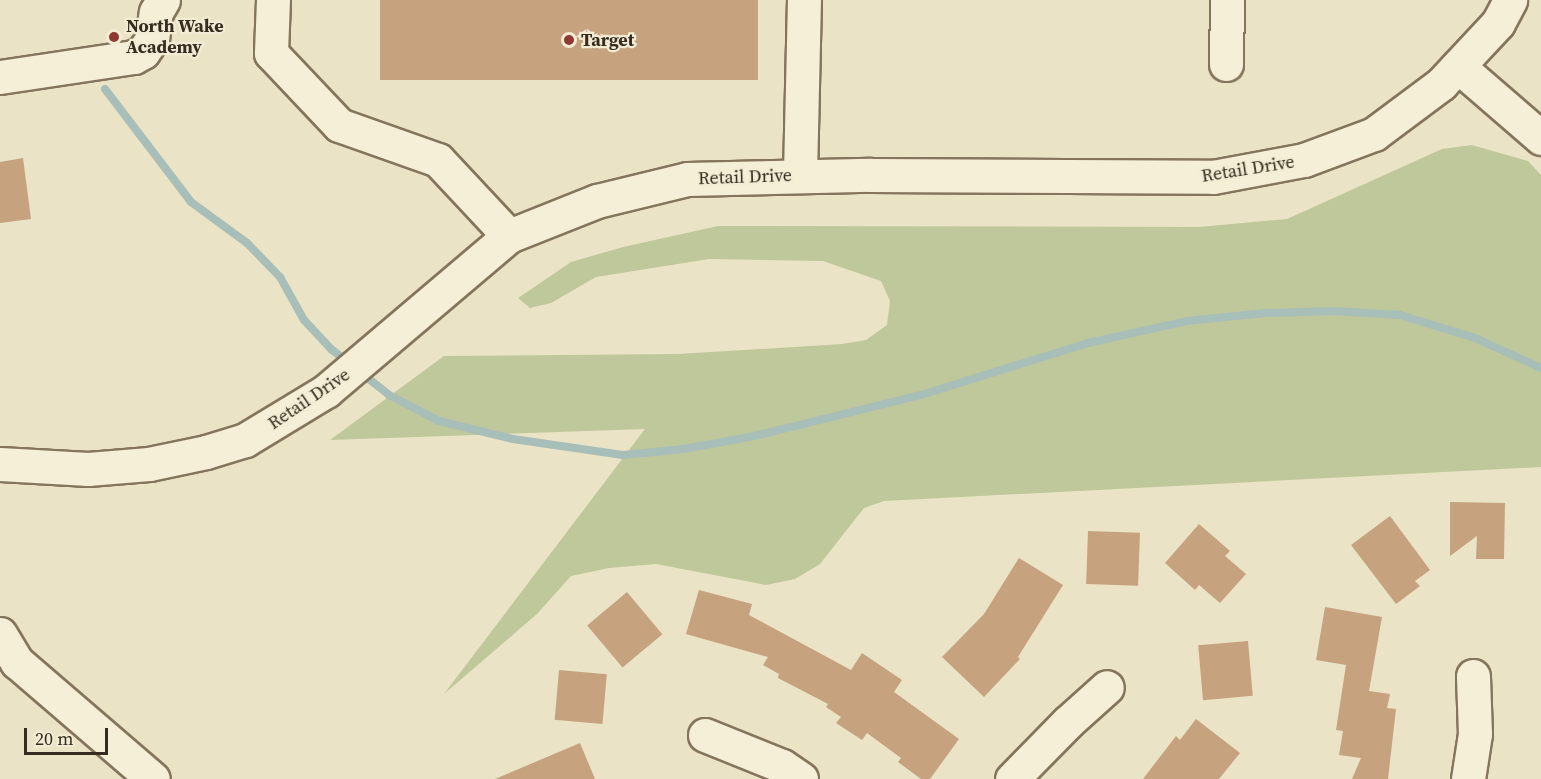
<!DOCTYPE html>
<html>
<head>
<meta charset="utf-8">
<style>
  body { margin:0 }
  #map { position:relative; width:1541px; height:779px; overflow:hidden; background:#ebe3c5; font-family:"Source Serif 4",serif }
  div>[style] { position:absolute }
  .green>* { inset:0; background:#bfc89a }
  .stream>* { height:8px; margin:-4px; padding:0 4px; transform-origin:4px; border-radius:4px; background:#a7beb9 }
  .building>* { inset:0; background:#c6a27e; transform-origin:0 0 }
  .roads { filter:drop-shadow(2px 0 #84755d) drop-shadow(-2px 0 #84755d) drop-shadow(0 2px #84755d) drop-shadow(0 -2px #84755d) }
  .minor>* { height:33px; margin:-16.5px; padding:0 16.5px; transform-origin:16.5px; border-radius:16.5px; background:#f6efd8 }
  .dots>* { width:16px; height:16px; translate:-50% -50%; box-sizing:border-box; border:3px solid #f3ecd4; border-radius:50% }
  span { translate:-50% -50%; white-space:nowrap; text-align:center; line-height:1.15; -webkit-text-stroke:4.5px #f3ecd4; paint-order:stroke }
  .poi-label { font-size:18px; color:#362c1f; font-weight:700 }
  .left { translate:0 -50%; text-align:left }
  .street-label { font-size:18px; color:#362c1f }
  .scale { position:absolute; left:24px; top:728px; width:84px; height:27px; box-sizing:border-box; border:3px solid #362c1f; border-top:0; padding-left:8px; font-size:18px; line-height:21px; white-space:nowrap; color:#362c1f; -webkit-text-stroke:4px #f3ecd4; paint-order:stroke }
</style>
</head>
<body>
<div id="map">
  <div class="green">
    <i style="clip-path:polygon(1472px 145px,1528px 161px,1541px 175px,1541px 467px,884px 501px,864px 508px,820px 564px,795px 579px,766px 585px,656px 564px,609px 568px,571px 576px,537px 614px,444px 694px,645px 429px,330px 440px,444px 356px,678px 354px,842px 344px,866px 340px,887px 325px,890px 301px,881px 281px,823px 261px,709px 259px,596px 277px,551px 303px,530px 308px,518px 298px,571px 262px,623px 247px,718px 226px,1199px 227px,1287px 219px,1442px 149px)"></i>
  </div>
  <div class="stream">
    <i style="left:105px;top:89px;width:142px;rotate:52.7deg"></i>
    <i style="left:191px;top:202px;width:69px;rotate:36.2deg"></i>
    <i style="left:247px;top:243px;width:47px;rotate:45.9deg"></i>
    <i style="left:280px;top:277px;width:49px;rotate:60.8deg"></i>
    <i style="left:304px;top:320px;width:40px;rotate:47deg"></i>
    <i style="left:331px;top:349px;width:24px;rotate:38deg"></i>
    <i style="left:360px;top:372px;width:37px;rotate:38deg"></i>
    <i style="left:389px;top:395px;width:56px;rotate:27.5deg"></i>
    <i style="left:439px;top:421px;width:76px;rotate:13.7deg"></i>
    <i style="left:513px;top:439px;width:111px;rotate:8.3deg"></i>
    <i style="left:623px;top:455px;width:61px;rotate:-5.6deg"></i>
    <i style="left:684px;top:449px;width:71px;rotate:-10.5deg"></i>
    <i style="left:754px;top:436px;width:172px;rotate:-13.8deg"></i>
    <i style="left:921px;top:395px;width:175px;rotate:-17.3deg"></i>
    <i style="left:1088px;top:343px;width:101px;rotate:-12.5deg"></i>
    <i style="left:1187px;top:321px;width:79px;rotate:-5.8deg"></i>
    <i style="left:1266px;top:313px;width:68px;rotate:-1.7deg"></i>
    <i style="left:1334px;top:311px;width:66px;rotate:3.5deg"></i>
    <i style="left:1400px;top:315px;width:78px;rotate:17deg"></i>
    <i style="left:1475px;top:338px;width:72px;rotate:24.4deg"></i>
  </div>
  <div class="building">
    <i style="left:380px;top:0;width:378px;height:80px"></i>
    <i style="clip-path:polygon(23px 158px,31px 219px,0 223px,0 162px)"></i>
    <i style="clip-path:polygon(1450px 502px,1505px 503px,1504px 559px,1476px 559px,1477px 536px,1450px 556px)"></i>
    <i style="clip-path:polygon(1390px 516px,1430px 570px,1415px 581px,1420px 586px,1396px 604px,1351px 545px)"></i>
    <i style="clip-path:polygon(1199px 524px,1230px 551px,1225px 556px,1246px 574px,1220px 603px,1199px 585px,1195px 590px,1165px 563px)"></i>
    <i style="left:1088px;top:531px;width:52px;height:53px;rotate:2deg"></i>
    <i style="clip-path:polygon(1019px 558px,1063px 585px,1018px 657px,1020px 659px,984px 697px,942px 657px,984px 614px)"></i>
    <i style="clip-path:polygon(699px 590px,752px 604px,749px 615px,851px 670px,862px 653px,902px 680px,894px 692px,959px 739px,930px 779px,921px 779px,898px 762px,901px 758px,867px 733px,862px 740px,836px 723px,841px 717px,826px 707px,828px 704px,778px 678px,779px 674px,763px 665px,768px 657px,686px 634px)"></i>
    <i style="left:627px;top:592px;width:55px;height:52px;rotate:50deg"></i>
    <i style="clip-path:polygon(1325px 607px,1382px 617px,1369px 691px,1390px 694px,1387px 708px,1396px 709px,1388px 779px,1352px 779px,1361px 758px,1339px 755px,1343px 731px,1336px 730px,1346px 665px,1316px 660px)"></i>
    <i style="left:1248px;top:641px;width:55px;height:50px;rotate:85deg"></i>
    <i style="left:559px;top:670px;width:48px;height:50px;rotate:5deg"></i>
    <i style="clip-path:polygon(1196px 719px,1240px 753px,1219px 779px,1143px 779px,1176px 736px,1180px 740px)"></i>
    <i style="clip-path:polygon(580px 743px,595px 779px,495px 779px)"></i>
  </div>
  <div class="roads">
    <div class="minor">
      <i style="left:273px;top:0;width:53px;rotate:92.2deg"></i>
      <i style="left:271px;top:53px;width:99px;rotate:46.6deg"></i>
      <i style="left:339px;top:125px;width:105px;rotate:19.5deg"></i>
      <i style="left:438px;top:160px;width:104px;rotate:46.9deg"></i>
      <i style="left:1226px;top:64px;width:64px;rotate:-89.1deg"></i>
      <i style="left:1458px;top:66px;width:110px;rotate:40.9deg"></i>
      <i style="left:0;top:77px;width:135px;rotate:-8.5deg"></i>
      <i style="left:134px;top:57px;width:10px;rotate:-29deg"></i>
      <i style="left:143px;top:52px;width:16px;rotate:-55deg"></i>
      <i style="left:152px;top:39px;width:27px;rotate:-82deg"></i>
      <i style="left:156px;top:12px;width:14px;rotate:-60deg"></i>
      <i style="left:800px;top:175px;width:175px;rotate:-88.7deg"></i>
      <i style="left:0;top:464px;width:88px;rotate:3.3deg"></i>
      <i style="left:88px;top:469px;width:61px;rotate:-4.7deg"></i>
      <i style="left:149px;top:464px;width:58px;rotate:-11.9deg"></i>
      <i style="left:206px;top:452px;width:41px;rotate:-17.1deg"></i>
      <i style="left:245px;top:440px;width:95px;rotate:-31.2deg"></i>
      <i style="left:326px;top:391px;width:240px;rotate:-40.3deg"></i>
      <i style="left:509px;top:236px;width:95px;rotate:-21.7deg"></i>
      <i style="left:597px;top:201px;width:93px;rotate:-13.7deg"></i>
      <i style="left:687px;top:179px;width:183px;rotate:-1.3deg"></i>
      <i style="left:870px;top:175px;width:343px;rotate:0.3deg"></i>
      <i style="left:1213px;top:177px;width:93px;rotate:-10.6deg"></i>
      <i style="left:1304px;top:160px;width:75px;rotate:-20.4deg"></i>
      <i style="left:1374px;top:134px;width:84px;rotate:-36.7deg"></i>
      <i style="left:1441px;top:84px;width:83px;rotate:-46.9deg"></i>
      <i style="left:1498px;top:23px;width:26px;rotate:-62deg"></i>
      <i style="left:0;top:634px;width:33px;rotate:59deg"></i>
      <i style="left:17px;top:662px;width:179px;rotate:40.7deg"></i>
      <i style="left:705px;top:735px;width:83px;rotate:21.9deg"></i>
      <i style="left:782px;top:766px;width:23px;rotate:34deg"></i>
      <i style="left:1012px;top:779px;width:80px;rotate:-45.5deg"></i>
      <i style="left:1068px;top:722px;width:52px;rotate:-41.9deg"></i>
      <i style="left:1468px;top:779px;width:46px;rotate:-81.2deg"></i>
      <i style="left:1475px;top:734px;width:58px;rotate:-92deg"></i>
    </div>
  </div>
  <div class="dots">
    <i style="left:114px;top:37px;background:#8e3932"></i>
    <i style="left:569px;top:40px;background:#8e3932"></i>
  </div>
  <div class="poi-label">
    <span class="left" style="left:126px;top:37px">North Wake<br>Academy</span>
    <span class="left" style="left:581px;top:40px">Target</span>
  </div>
  <div class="street-label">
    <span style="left:1248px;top:169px;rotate:-9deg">Retail Drive</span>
    <span style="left:745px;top:177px;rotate:-2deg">Retail Drive</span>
    <span style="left:309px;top:399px;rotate:-34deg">Retail Drive</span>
  </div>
  <div class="scale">20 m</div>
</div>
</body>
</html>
